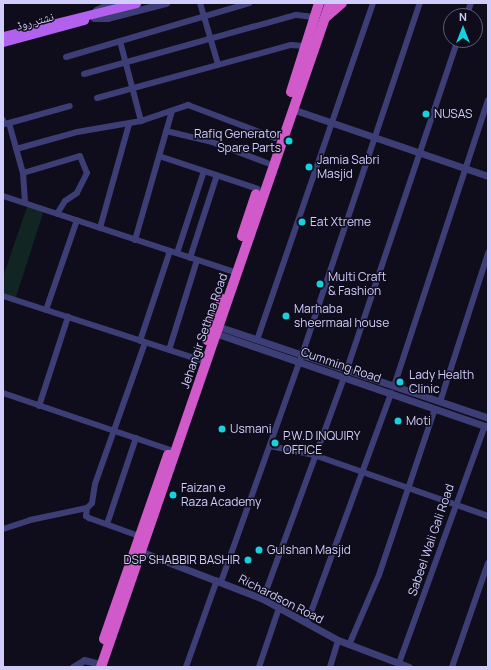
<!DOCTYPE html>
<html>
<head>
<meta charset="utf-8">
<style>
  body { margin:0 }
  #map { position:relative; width:491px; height:670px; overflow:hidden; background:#0f0d1c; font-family:Manrope,"Noto Naskh Arabic",sans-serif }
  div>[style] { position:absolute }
  .green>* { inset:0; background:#112523 }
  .minor>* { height:6px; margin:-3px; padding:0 3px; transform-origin:3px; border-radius:3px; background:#3d3e76 }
  .tertiary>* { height:7px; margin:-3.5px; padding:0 3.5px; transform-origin:3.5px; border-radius:3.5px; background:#3d3e76 }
  .primary>* { height:9px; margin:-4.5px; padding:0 4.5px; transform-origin:4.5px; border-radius:4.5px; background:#b260ee }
  .trunk>* { height:10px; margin:-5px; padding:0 5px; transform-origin:5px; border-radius:5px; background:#d05aca }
  .dots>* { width:11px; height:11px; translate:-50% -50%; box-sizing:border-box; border:2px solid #0f0d1c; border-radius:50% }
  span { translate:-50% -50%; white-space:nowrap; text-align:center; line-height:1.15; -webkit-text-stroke:3px #0f0d1c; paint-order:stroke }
  .street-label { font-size:12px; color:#d0cdfa }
  .poi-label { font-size:12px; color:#d0cdfa }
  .left { translate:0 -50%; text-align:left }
  .right { translate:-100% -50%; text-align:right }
  .frame { position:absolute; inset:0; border:4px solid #d0cdfa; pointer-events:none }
  .north { position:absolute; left:443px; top:8px; width:40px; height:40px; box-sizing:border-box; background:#0f0d1c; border:1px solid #5c5a75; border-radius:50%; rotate:0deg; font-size:11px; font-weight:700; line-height:16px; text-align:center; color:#d0cdfa }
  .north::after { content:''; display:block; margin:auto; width:14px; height:18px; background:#17d2dc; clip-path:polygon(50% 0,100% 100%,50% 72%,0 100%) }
</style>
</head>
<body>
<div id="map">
  <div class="green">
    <i style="clip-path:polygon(28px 204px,44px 210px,15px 300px,3px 296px,3px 277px)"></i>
  </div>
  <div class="minor">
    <i style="left:200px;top:3px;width:64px;rotate:73.6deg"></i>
    <i style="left:466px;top:16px;width:14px;rotate:-69deg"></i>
    <i style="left:120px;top:41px;width:83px;rotate:75.3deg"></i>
    <i style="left:66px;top:57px;width:191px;rotate:-16.4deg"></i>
    <i style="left:84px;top:74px;width:220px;rotate:-15.6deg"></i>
    <i style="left:296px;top:15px;width:19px;rotate:6deg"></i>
    <i style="left:97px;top:98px;width:201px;rotate:-15.3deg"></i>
    <i style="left:291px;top:45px;width:14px;rotate:4deg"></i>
    <i style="left:3px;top:120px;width:4px;rotate:76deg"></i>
    <i style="left:4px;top:124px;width:5px;rotate:-11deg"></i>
    <i style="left:9px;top:123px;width:52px;rotate:74.4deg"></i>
    <i style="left:23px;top:173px;width:30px;rotate:86deg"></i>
    <i style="left:9px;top:123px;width:63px;rotate:-15.6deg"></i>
    <i style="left:166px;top:131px;width:47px;rotate:13.4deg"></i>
    <i style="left:212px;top:142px;width:59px;rotate:20.9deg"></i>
    <i style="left:16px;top:149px;width:63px;rotate:-15.6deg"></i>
    <i style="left:77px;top:132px;width:65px;rotate:-9.8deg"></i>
    <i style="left:141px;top:121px;width:50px;rotate:-18.8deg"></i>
    <i style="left:188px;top:105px;width:93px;rotate:20.8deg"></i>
    <i style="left:159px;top:156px;width:104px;rotate:18.4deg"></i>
    <i style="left:23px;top:173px;width:59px;rotate:-16.6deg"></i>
    <i style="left:80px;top:156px;width:18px;rotate:68deg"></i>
    <i style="left:87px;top:173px;width:22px;rotate:117deg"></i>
    <i style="left:77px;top:193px;width:14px;rotate:146deg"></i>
    <i style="left:65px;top:201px;width:15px;rotate:122deg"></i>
    <i style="left:3px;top:196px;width:240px;rotate:18.2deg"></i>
    <i style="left:100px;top:228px;width:108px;rotate:-74.4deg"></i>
    <i style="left:135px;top:240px;width:134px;rotate:-74deg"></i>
    <i style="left:177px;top:253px;width:86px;rotate:-71.8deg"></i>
    <i style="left:190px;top:258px;width:87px;rotate:-72deg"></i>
    <i style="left:3px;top:296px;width:207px;rotate:18deg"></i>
    <i style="left:46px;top:310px;width:95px;rotate:-71deg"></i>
    <i style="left:257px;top:340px;width:356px;rotate:-71deg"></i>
    <i style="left:140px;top:341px;width:95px;rotate:-71.6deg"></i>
    <i style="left:169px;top:350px;width:94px;rotate:-72.7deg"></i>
    <i style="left:394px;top:386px;width:301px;rotate:-71.8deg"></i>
    <i style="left:3px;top:393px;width:176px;rotate:18.8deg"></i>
    <i style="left:440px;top:402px;width:157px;rotate:-72.1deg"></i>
    <i style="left:39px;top:406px;width:94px;rotate:-72deg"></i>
    <i style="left:270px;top:446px;width:45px;rotate:11.6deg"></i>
    <i style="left:314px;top:455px;width:184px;rotate:19.3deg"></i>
    <i style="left:87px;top:508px;width:8px;rotate:97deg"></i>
    <i style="left:86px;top:516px;width:4px;rotate:34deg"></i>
    <i style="left:89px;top:518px;width:53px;rotate:19.8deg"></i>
    <i style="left:107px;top:524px;width:91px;rotate:-71.4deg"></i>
    <i style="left:3px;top:529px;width:28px;rotate:-18deg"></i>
    <i style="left:30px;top:520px;width:58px;rotate:-11.9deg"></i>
    <i style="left:87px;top:508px;width:7px;rotate:-45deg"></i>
    <i style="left:92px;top:503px;width:19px;rotate:-81deg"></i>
    <i style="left:95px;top:484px;width:150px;rotate:-70.5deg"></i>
    <i style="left:221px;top:582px;width:241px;rotate:-70.4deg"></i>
    <i style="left:302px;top:355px;width:371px;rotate:-71.5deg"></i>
    <i style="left:263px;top:599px;width:245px;rotate:-69.9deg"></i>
    <i style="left:347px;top:369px;width:347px;rotate:-71.4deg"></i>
    <i style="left:307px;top:623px;width:245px;rotate:-69.9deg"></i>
    <i style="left:349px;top:645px;width:76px;rotate:-66.8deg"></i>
    <i style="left:379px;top:575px;width:175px;rotate:-71.4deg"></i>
    <i style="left:399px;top:663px;width:252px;rotate:-70.1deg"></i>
    <i style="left:186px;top:667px;width:92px;rotate:-70.4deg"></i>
    <i style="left:259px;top:667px;width:62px;rotate:-71.3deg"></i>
    <i style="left:330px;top:667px;width:28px;rotate:-73deg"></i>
    <i style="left:452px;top:667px;width:110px;rotate:-70.9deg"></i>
  </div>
  <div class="tertiary">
    <i style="left:96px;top:10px;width:17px;rotate:-25deg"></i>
    <i style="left:94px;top:18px;width:13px"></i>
    <i style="left:107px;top:18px;width:61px;rotate:-14.3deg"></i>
    <i style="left:292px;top:109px;width:207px;rotate:18.9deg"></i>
    <i style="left:214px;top:325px;width:289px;rotate:18.7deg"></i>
    <i style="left:212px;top:332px;width:292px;rotate:19deg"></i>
    <i style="left:142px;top:552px;width:130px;rotate:21.2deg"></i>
    <i style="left:263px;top:599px;width:85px;rotate:28.7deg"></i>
    <i style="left:338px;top:640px;width:76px;rotate:20.8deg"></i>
    <i style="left:73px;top:667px;width:13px;rotate:-32deg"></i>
    <i style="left:84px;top:660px;width:12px;rotate:14deg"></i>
  </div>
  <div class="primary">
    <i style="left:3px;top:36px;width:137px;rotate:-13.9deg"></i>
    <i style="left:3px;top:42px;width:84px;rotate:-15.2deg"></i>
  </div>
  <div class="trunk">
    <i style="left:326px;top:17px;width:21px;rotate:-41deg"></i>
    <i style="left:291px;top:92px;width:93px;rotate:-72.5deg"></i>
    <i style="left:242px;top:236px;width:44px;rotate:-71.6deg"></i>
    <i style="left:207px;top:340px;width:44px;rotate:-71.6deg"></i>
    <i style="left:104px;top:639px;width:195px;rotate:-70.8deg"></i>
    <i style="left:101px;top:667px;width:702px;rotate:-70.97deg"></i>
  </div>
  <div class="dots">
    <i style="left:426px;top:114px;background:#17d2dc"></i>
    <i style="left:289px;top:141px;background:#17d2dc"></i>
    <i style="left:309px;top:167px;background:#17d2dc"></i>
    <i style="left:302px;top:222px;background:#17d2dc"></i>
    <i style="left:320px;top:284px;background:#17d2dc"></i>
    <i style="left:286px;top:316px;background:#17d2dc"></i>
    <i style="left:400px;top:382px;background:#17d2dc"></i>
    <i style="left:398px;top:421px;background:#17d2dc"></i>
    <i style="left:222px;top:429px;background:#17d2dc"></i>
    <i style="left:275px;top:443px;background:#17d2dc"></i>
    <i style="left:173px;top:495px;background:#17d2dc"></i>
    <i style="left:259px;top:550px;background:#17d2dc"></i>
    <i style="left:248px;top:560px;background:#17d2dc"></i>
  </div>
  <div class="street-label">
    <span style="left:35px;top:21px;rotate:-15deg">نشتر روڈ</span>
    <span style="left:204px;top:331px;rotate:-71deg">Jehangir Sethna Road</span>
    <span style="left:341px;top:365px;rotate:19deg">Cumming Road</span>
    <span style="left:431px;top:540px;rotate:-71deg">Sabeel Wali Gali Road</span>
    <span style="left:281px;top:599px;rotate:27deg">Richardson Road</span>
  </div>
  <div class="poi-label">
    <span class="left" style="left:434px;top:114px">NUSAS</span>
    <span class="right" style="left:281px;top:141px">Rafiq Generator<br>Spare Parts</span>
    <span class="left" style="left:317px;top:167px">Jamia Sabri<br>Masjid</span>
    <span class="left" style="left:310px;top:222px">Eat Xtreme</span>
    <span class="left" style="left:328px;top:284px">Multi Craft<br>&amp; Fashion</span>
    <span class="left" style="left:294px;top:316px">Marhaba<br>sheermaal house</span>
    <span class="left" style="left:409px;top:382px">Lady Health<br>Clinic</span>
    <span class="left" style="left:406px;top:421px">Moti</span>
    <span class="left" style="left:230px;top:429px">Usmani</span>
    <span class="left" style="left:283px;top:443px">P.W.D INQUIRY<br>OFFICE</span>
    <span class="left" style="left:181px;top:495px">Faizan e<br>Raza Academy</span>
    <span class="left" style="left:267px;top:550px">Gulshan Masjid</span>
    <span class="right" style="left:240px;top:560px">DSP SHABBIR BASHIR</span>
  </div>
  <div class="frame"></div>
  <div class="north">N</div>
</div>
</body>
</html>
